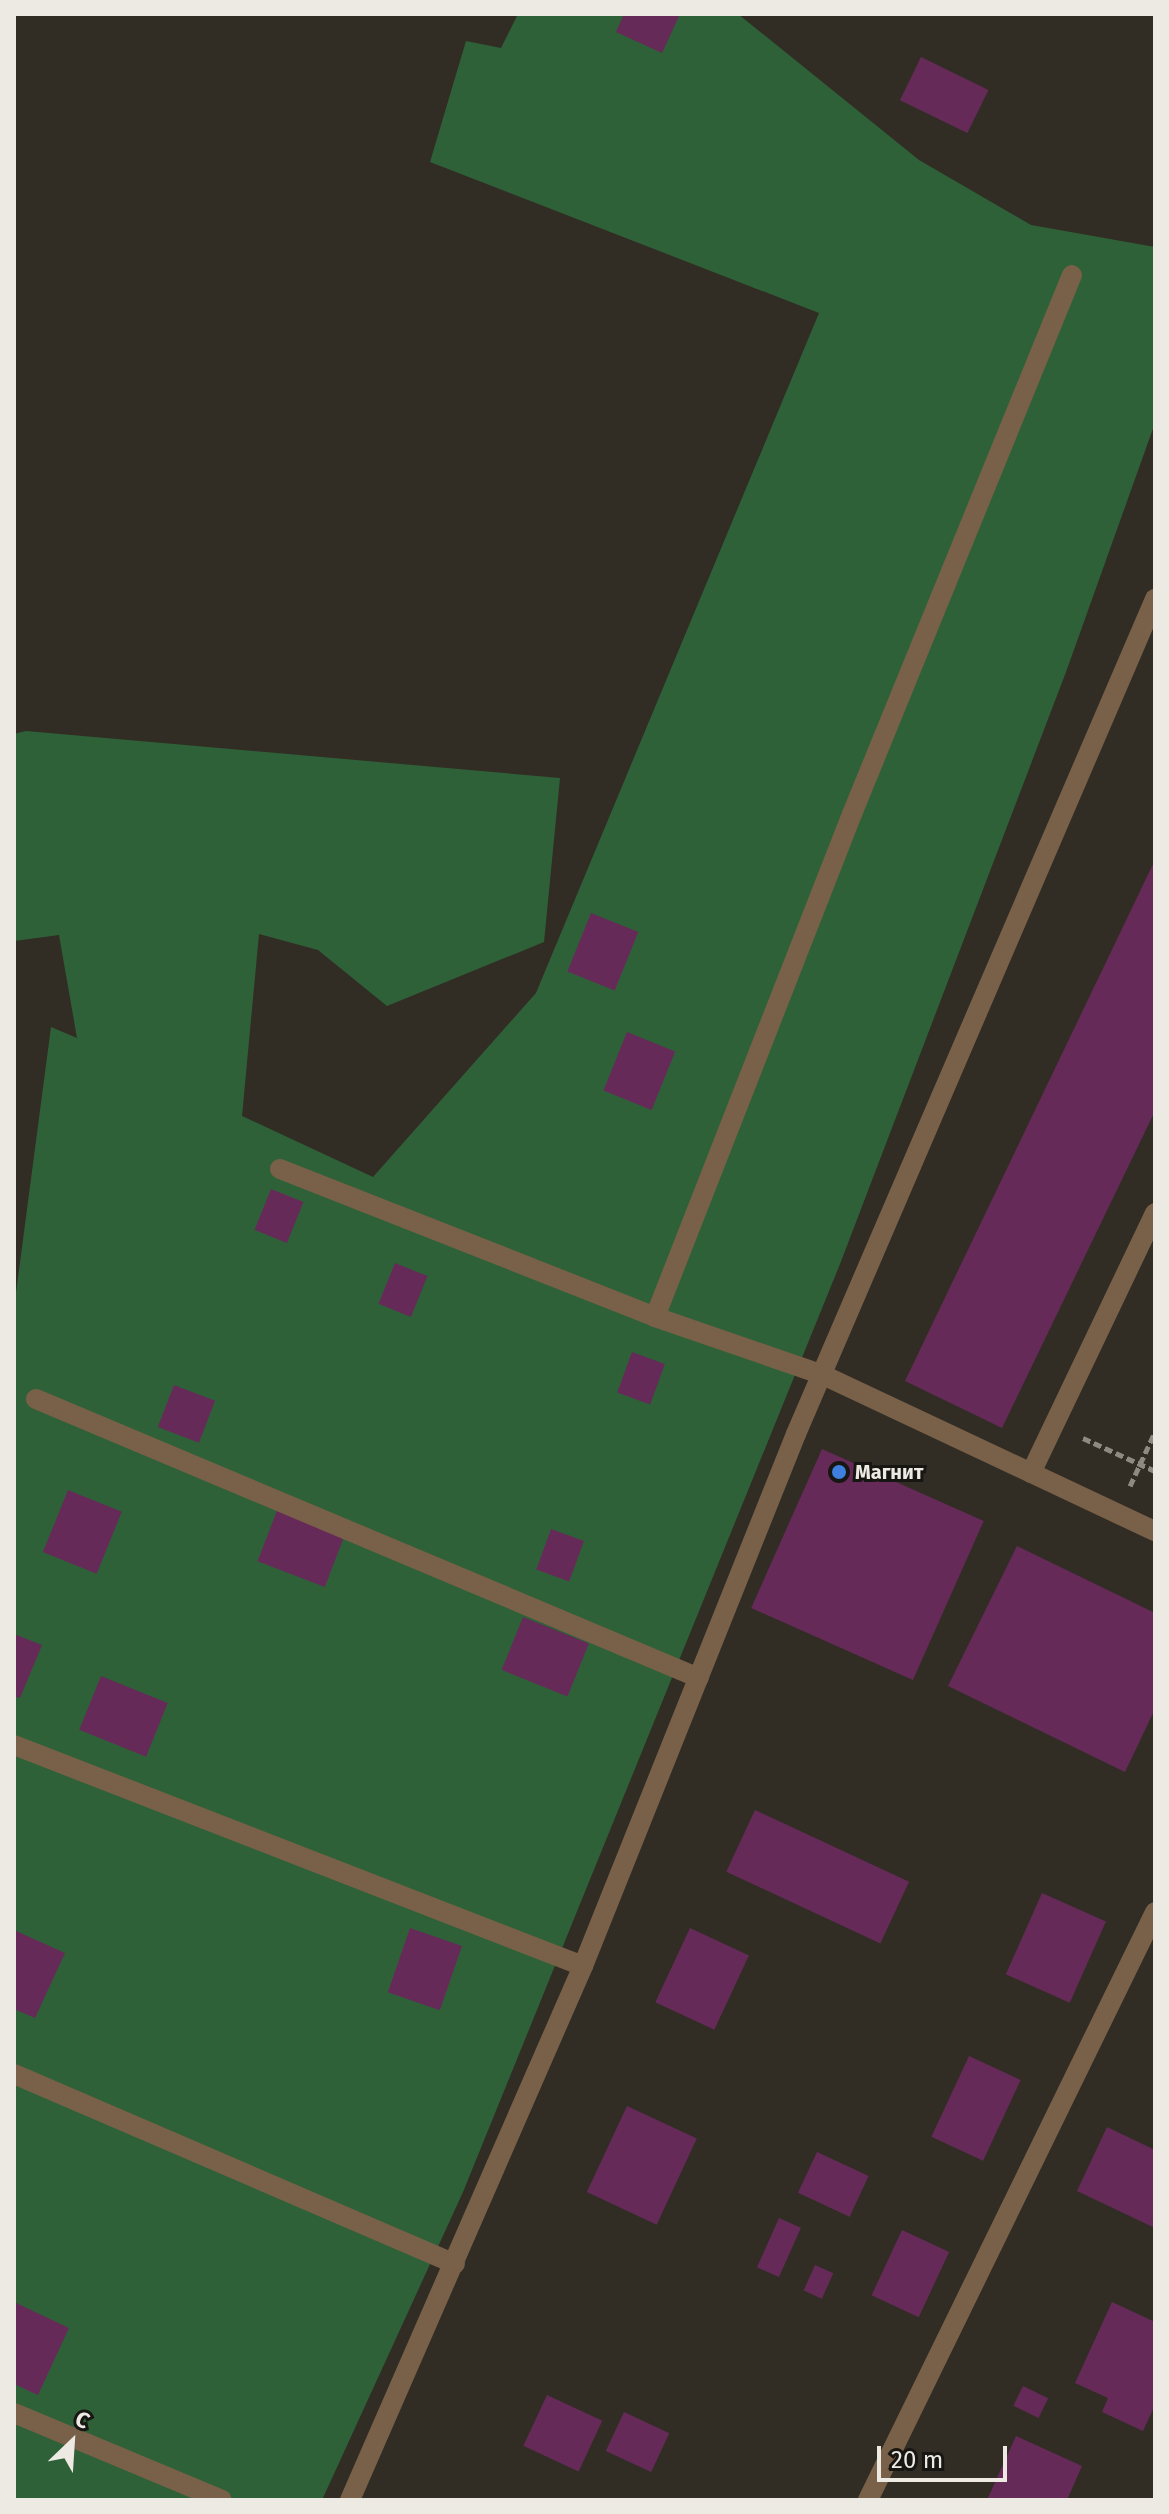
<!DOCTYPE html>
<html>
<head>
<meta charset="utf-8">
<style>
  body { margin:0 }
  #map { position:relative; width:1169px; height:2514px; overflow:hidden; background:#312d24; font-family:"Fira Sans",sans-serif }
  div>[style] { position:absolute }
  .green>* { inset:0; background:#2f6138 }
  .building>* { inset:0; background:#662a59; transform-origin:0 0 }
  .path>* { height:5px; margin-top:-2.5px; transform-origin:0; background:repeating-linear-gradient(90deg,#8d8a82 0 8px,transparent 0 12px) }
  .lane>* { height:20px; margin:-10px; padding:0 10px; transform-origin:10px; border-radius:10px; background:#796049 }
  .street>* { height:20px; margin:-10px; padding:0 10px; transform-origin:10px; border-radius:10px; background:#796049 }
  .dots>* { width:22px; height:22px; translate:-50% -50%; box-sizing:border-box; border:4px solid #181612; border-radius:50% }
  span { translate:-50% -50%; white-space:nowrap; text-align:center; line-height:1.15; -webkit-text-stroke:6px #181612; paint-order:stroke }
  .poi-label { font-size:20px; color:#edeae4; font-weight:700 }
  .left { translate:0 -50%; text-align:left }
  .frame { position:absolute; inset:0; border:16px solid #edeae4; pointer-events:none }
  .north { position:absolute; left:32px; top:2402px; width:80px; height:80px; -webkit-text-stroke:6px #181612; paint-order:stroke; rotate:25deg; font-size:22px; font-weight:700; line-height:32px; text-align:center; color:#edeae4 }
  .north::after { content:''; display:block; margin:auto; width:28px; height:36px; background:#edeae4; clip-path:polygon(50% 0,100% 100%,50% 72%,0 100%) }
  .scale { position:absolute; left:877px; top:2446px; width:130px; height:36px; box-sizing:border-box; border:4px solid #edeae4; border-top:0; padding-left:10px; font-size:24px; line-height:28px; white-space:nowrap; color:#edeae4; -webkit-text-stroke:6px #181612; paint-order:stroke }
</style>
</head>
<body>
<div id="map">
  <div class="green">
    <i style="clip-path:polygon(518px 14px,738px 14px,919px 160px,1031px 225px,1155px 247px,1155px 423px,1066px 672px,840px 1264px,463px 2192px,322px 2500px,14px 2500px,14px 1308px,51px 1027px,77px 1038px,59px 935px,14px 941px,14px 734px,26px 731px,560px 778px,544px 942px,387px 1006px,318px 950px,259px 934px,242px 1116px,373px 1177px,536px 993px,819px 313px,430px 162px,466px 41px,501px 48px)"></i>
  </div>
  <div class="building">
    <i style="clip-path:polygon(624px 14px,680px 14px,662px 53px,616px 32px)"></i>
    <i style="left:921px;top:57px;width:75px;height:48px;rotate:26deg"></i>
    <i style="clip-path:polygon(1155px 860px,1155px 1111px,1002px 1428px,905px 1381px)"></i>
    <i style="left:591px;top:913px;width:51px;height:63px;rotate:22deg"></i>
    <i style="left:627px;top:1032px;width:52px;height:63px;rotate:22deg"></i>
    <i style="left:271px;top:1189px;width:35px;height:44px;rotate:22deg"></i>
    <i style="left:395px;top:1263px;width:35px;height:44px;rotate:22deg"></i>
    <i style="left:632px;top:1352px;width:35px;height:43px;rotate:20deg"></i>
    <i style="left:174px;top:1385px;width:44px;height:45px;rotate:21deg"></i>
    <i style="left:822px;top:1449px;width:177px;height:174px;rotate:24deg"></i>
    <i style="left:68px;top:1490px;width:58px;height:67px;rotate:22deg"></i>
    <i style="left:278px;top:1508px;width:72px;height:57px;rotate:21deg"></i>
    <i style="left:551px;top:1529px;width:35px;height:43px;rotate:20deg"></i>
    <i style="clip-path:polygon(1017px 1546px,1155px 1613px,1155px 1709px,1125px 1772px,948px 1686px)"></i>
    <i style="left:523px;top:1617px;width:71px;height:57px;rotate:22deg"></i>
    <i style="clip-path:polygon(14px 1634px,42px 1645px,20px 1698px,14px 1696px)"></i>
    <i style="left:101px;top:1676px;width:72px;height:58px;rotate:22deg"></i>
    <i style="left:755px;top:1810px;width:170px;height:68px;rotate:25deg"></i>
    <i style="left:1042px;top:1893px;width:70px;height:89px;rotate:24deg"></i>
    <i style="left:410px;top:1928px;width:55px;height:68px;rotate:19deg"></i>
    <i style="left:690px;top:1928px;width:65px;height:82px;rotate:25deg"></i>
    <i style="clip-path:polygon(14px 1930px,65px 1953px,35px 2018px,14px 2009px)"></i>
    <i style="left:969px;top:2056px;width:57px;height:89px;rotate:25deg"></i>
    <i style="left:627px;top:2106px;width:77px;height:95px;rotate:25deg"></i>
    <i style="clip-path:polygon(1107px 2127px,1155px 2150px,1155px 2228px,1077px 2191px)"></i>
    <i style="left:817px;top:2152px;width:57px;height:45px;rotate:25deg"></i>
    <i style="left:779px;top:2218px;width:24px;height:54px;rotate:24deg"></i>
    <i style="left:902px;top:2230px;width:52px;height:72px;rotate:25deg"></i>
    <i style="left:815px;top:2265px;width:20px;height:28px;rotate:24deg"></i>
    <i style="clip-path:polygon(14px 2302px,69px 2328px,38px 2395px,14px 2384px)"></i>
    <i style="clip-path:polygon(1112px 2302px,1155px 2322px,1155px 2405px,1143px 2431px,1102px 2412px,1108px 2398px,1075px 2383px)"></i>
    <i style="left:1023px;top:2386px;width:28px;height:22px;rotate:26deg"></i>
    <i style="left:547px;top:2395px;width:61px;height:56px;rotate:25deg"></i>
    <i style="left:624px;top:2412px;width:50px;height:43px;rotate:25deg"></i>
    <i style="clip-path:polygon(1016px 2436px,1082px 2466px,1067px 2500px,987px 2500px)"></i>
  </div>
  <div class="path">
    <i style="left:1083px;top:1438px;width:79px;rotate:24.6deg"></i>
    <i style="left:1130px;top:1486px;width:60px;rotate:-65.2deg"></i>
  </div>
  <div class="lane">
    <i style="left:280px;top:1169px;width:403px;rotate:21.5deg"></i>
    <i style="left:655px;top:1317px;width:178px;rotate:19deg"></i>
    <i style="left:655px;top:1317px;width:540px;rotate:-68.61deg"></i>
    <i style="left:852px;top:814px;width:582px;rotate:-67.8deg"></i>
    <i style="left:36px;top:1399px;width:719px;rotate:22.82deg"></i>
    <i style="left:1031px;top:1473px;width:288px;rotate:-64.5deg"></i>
    <i style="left:14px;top:1745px;width:610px;rotate:21.23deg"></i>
    <i style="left:14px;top:2074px;width:480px;rotate:23.3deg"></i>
    <i style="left:14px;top:2413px;width:225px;rotate:22.7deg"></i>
  </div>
  <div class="street">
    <i style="left:823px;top:1375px;width:367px;rotate:25.2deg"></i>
    <i style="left:350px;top:2500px;width:583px;rotate:-66.43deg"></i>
    <i style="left:583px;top:1966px;width:573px;rotate:-68.18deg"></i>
    <i style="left:796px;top:1434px;width:909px;rotate:-66.74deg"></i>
    <i style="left:868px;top:2500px;width:654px;rotate:-63.98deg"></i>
  </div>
  <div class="dots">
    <i style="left:839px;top:1472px;background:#3f7fe0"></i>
  </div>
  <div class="poi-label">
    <span class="left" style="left:855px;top:1472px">Магнит</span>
  </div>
  <div class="frame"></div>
  <div class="north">С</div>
  <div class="scale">20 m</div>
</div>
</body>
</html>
